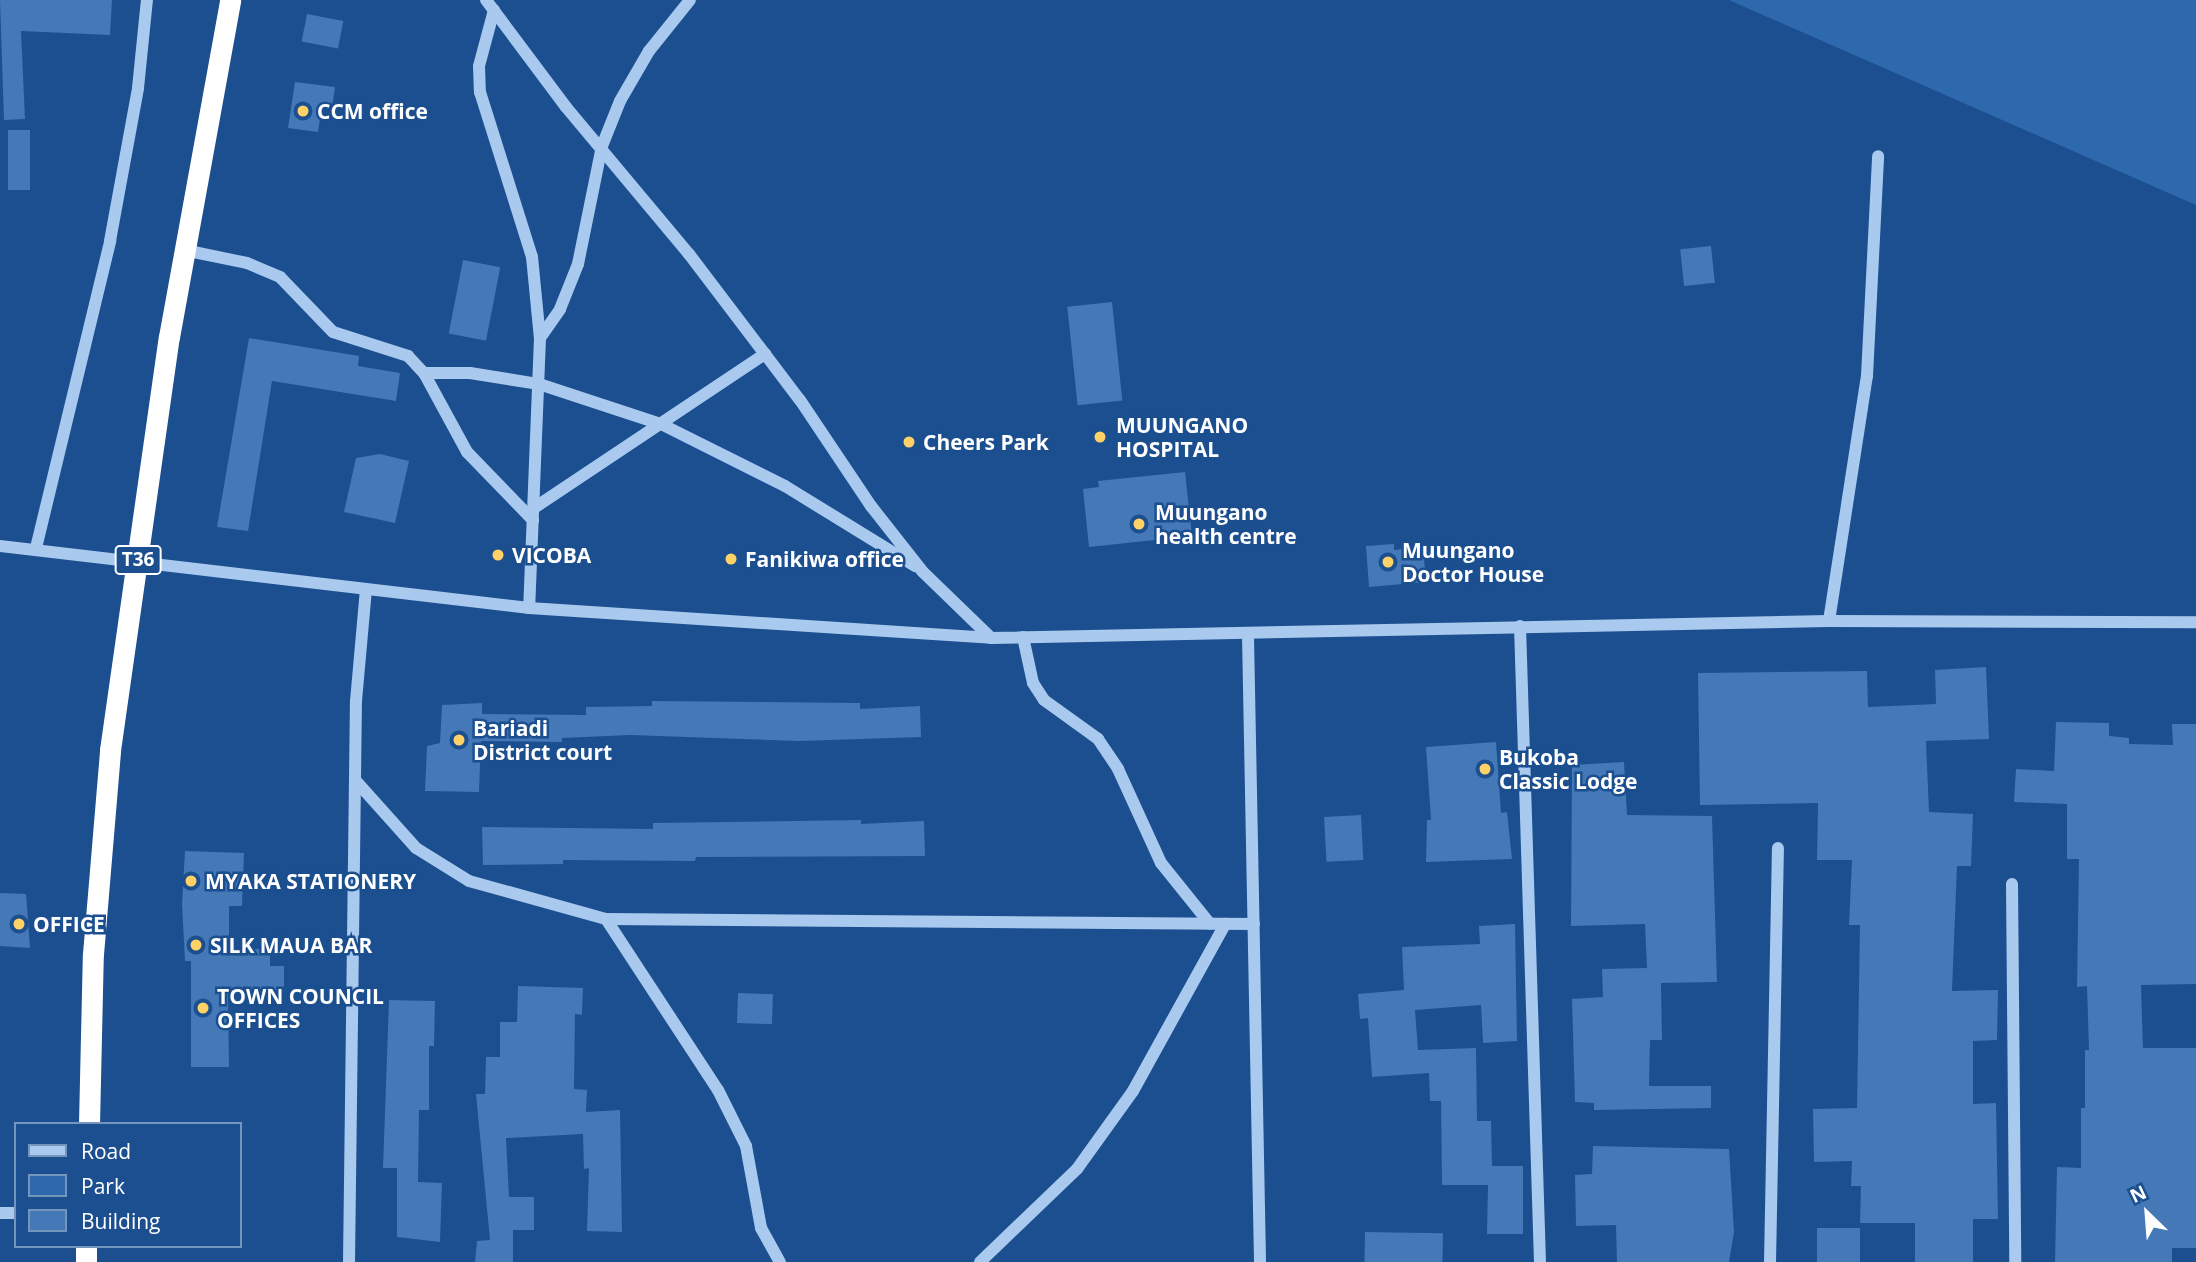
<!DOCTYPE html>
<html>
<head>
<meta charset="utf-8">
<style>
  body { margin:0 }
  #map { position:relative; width:2196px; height:1262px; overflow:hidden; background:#1b4f8f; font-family:"Open Sans",sans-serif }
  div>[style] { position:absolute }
  .green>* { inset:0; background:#2e69ad }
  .building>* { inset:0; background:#4478b7; transform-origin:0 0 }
  .minor>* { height:12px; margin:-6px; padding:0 6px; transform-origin:6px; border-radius:6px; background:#a9c9ee }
  .highway>* { height:21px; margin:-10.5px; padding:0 10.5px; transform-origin:10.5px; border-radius:10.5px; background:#fff }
  .dots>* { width:19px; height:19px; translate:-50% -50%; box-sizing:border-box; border:4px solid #1b4f8f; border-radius:50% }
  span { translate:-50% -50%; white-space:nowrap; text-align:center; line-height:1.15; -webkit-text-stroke:5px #1b4f8f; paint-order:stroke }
  .shield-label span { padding:2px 5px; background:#1b4f8f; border:2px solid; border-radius:5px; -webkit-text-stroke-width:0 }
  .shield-label { font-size:19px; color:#fff; font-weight:700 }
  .poi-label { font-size:21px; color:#fff; font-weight:700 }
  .left { translate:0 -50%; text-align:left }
  .legend { position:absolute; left:14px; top:1122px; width:228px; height:126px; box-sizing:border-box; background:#1b4f8f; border:2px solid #7695bc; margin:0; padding:9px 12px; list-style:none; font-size:21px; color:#fff }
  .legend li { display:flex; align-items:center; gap:14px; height:35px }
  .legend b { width:35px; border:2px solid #7695bc }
  .north { position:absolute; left:2112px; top:1178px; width:70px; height:70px; -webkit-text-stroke:5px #1b4f8f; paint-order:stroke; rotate:335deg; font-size:19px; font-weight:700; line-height:28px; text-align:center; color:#fff }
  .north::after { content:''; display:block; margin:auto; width:24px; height:32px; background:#fff; clip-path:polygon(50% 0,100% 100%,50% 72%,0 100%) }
</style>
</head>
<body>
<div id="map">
  <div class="green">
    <i style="clip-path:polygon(1729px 0,2196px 0,2196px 205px)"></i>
  </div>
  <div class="building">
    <i style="clip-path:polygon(0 0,112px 0,110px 35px,21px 31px,25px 119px,4px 120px)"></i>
    <i style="left:307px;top:14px;width:37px;height:28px;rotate:11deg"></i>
    <i style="clip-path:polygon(295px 82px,335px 87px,332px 108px,322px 106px,318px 132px,288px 128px)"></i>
    <i style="left:8px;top:130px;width:22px;height:60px"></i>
    <i style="left:1711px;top:246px;width:37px;height:31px;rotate:84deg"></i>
    <i style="left:463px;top:260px;width:38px;height:75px;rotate:11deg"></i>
    <i style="left:1112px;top:302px;width:99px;height:45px;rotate:84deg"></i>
    <i style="clip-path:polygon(249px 338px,359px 356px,358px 366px,400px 373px,396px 401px,272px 381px,248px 531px,217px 527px)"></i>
    <i style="clip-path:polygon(380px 454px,409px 461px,395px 523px,344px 512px,356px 458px)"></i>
    <i style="clip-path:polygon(1185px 472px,1192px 536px,1089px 547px,1083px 489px,1099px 487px,1098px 481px)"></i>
    <i style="clip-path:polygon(1394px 544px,1394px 550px,1423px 547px,1426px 582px,1369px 587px,1366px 546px)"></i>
    <i style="clip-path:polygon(1986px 667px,1989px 739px,1926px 741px,1929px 812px,1973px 814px,1971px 866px,1957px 866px,1952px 991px,1998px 990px,1997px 1040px,1973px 1041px,1973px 1104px,1996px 1103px,1998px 1219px,1973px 1219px,1973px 1262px,1915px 1262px,1915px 1223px,1860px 1223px,1861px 1186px,1851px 1186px,1852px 1161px,1814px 1162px,1813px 1109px,1857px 1108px,1860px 925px,1849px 925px,1852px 860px,1817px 860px,1818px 803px,1700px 805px,1698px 673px,1867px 671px,1868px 707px,1936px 704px,1935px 670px)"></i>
    <i style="clip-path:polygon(652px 701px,860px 703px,860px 709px,920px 706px,921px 737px,799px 741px,630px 735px,562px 738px,562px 742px,481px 741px,479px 792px,425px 791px,427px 746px,440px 743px,442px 705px,482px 703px,482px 714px,586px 715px,586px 707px,652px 706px)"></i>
    <i style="clip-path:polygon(2056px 722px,2109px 723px,2109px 736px,2129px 738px,2129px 744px,2173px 745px,2172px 724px,2196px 724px,2196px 984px,2141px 985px,2143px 1048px,2196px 1048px,2196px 1248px,2172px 1248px,2172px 1262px,2055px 1262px,2057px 1167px,2081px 1168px,2081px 1108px,2085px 1108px,2085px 1050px,2089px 1050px,2087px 986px,2077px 987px,2079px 859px,2067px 859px,2067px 804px,2014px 802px,2016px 769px,2054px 771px)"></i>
    <i style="clip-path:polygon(1496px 742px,1501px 813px,1507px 812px,1512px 859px,1426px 862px,1427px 820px,1431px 820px,1426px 747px)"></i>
    <i style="clip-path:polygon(1624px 762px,1627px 815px,1712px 816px,1717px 982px,1661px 983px,1662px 1040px,1650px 1040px,1649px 1086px,1711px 1086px,1711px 1108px,1594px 1110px,1594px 1103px,1575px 1102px,1572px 999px,1603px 997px,1602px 969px,1647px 968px,1645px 924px,1571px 926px,1572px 765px)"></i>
    <i style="left:1361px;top:815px;width:45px;height:37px;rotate:87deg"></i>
    <i style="clip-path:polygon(861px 820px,861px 824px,924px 821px,925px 856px,696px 857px,695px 861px,563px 860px,563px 864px,483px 865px,482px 827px,653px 829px,653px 823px)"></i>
    <i style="clip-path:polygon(185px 851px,244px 853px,242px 906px,229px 906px,229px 949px,270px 949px,270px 966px,284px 966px,284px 992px,228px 992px,229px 1067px,191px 1067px,191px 961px,185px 961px,182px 904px)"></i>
    <i style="clip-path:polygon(0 893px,26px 894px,30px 948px,0 946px)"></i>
    <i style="clip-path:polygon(1515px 924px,1517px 1041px,1483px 1043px,1481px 1005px,1415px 1010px,1418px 1050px,1476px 1048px,1477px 1121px,1491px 1121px,1492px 1166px,1523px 1166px,1523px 1234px,1487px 1234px,1488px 1185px,1442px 1185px,1441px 1101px,1430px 1101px,1429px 1073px,1372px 1077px,1368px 1018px,1360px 1019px,1358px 994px,1404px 990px,1402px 947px,1480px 944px,1479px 926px)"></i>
    <i style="clip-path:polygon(518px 986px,583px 988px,582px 1015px,575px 1014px,574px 1089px,587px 1090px,586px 1112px,620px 1110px,622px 1232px,587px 1231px,589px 1168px,584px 1169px,583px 1134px,506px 1138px,509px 1197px,534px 1197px,534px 1230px,513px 1230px,513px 1262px,475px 1262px,477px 1241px,490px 1240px,476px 1094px,485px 1094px,486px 1057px,500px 1057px,500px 1022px,517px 1022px)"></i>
    <i style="left:738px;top:993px;width:35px;height:30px;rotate:2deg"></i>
    <i style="clip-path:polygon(389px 1000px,435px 1001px,434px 1046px,429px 1046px,429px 1110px,419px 1110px,418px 1182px,442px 1183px,440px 1242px,397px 1237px,397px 1168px,383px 1168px)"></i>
    <i style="clip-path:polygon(1593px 1146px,1729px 1149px,1734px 1232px,1729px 1262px,1617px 1262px,1616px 1225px,1576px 1226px,1575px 1175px,1592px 1174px)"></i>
    <i style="left:1860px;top:1228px;width:34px;height:43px;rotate:90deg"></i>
    <i style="left:1365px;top:1232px;width:78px;height:30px;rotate:1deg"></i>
  </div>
  <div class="minor">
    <i style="left:486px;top:0;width:134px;rotate:53.2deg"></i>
    <i style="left:566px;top:107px;width:192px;rotate:50.1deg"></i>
    <i style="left:689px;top:254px;width:183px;rotate:52.8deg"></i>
    <i style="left:800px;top:400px;width:128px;rotate:56.2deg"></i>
    <i style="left:871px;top:506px;width:84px;rotate:51.8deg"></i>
    <i style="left:923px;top:572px;width:95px;rotate:44.1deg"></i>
    <i style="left:494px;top:10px;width:58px;rotate:105deg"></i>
    <i style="left:479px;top:66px;width:26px;rotate:88deg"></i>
    <i style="left:480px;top:92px;width:173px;rotate:72.5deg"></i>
    <i style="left:532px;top:257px;width:81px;rotate:84.4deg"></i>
    <i style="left:540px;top:338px;width:270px;rotate:92.3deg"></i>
    <i style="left:184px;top:250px;width:64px;rotate:11.7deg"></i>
    <i style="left:247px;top:263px;width:36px;rotate:23deg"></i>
    <i style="left:280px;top:277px;width:76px;rotate:46.1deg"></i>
    <i style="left:333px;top:332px;width:79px;rotate:17.7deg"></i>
    <i style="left:408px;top:356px;width:23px;rotate:47deg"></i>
    <i style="left:424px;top:373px;width:90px;rotate:61.4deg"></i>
    <i style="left:467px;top:452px;width:95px;rotate:45.9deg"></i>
    <i style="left:540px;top:338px;width:35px;rotate:-55deg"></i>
    <i style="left:560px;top:309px;width:48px;rotate:-68.2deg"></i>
    <i style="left:578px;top:264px;width:120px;rotate:-78.5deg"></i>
    <i style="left:602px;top:146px;width:48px;rotate:-68.2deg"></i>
    <i style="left:620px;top:101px;width:58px;rotate:-59.9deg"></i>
    <i style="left:649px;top:51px;width:65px;rotate:-51.2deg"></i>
    <i style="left:424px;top:373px;width:46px"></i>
    <i style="left:470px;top:373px;width:70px;rotate:9.1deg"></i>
    <i style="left:539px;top:384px;width:128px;rotate:18.2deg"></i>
    <i style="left:661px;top:424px;width:139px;rotate:26.6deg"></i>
    <i style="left:785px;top:486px;width:153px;rotate:31.6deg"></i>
    <i style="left:534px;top:508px;width:278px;rotate:-33.7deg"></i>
    <i style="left:0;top:546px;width:533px;rotate:6.68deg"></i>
    <i style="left:529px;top:608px;width:463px;rotate:3.7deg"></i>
    <i style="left:991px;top:638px;width:838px;rotate:-1.16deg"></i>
    <i style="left:1829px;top:621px;width:367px;rotate:0.2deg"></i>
    <i style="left:36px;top:548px;width:316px;rotate:-76.4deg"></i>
    <i style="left:110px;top:241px;width:156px;rotate:-79.6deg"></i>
    <i style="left:138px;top:88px;width:88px;rotate:-84.2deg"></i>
    <i style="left:1829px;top:621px;width:248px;rotate:-81.2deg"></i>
    <i style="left:1867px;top:376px;width:220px;rotate:-87.1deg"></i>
    <i style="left:1520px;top:626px;width:636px;rotate:88.2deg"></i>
    <i style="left:1248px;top:636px;width:626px;rotate:88.9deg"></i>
    <i style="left:1023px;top:637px;width:47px;rotate:77.7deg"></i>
    <i style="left:1033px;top:683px;width:20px;rotate:57deg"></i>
    <i style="left:1044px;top:700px;width:67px;rotate:35.8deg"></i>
    <i style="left:1098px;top:739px;width:36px;rotate:56deg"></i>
    <i style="left:1118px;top:769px;width:103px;rotate:65.4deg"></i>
    <i style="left:1161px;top:863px;width:78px;rotate:51.2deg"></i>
    <i style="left:356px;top:781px;width:90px;rotate:48.2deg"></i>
    <i style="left:416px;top:848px;width:62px;rotate:31.9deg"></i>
    <i style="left:469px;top:881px;width:142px;rotate:15.5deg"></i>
    <i style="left:606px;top:919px;width:648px;rotate:0.44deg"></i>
    <i style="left:2012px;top:884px;width:378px;rotate:89.5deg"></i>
    <i style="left:606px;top:919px;width:204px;rotate:56.8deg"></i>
    <i style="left:718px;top:1090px;width:63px;rotate:63.4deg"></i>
    <i style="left:746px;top:1146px;width:83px;rotate:79.6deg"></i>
    <i style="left:761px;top:1228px;width:39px;rotate:61deg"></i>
    <i style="left:0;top:1213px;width:16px"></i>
    <i style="left:349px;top:1262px;width:561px;rotate:-89.29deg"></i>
    <i style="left:356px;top:701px;width:112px;rotate:-84.9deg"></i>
    <i style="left:980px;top:1262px;width:134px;rotate:-43.8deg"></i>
    <i style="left:1077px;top:1169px;width:96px;rotate:-54.3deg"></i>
    <i style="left:1133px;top:1091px;width:191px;rotate:-61.1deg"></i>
    <i style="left:1770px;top:1262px;width:414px;rotate:-88.9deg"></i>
  </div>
  <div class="highway">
    <i style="left:89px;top:1124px;width:170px;rotate:-88.7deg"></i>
    <i style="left:93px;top:954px;width:205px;rotate:-85.2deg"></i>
    <i style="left:110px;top:750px;width:417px;rotate:-81.9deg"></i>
    <i style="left:169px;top:337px;width:342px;rotate:-79.7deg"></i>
    <i style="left:86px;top:1262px;width:16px;rotate:-90deg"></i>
  </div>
  <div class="dots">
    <i style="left:303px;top:111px;background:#ffd166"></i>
    <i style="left:1100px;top:437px;background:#ffd166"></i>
    <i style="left:909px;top:442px;background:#ffd166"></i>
    <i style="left:1139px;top:524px;background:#ffd166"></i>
    <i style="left:498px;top:555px;background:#ffd166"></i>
    <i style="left:731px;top:559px;background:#ffd166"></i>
    <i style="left:1388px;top:562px;background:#ffd166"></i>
    <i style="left:459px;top:740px;background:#ffd166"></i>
    <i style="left:1485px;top:769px;background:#ffd166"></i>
    <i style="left:191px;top:881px;background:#ffd166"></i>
    <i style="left:19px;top:924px;background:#ffd166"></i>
    <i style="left:196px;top:945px;background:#ffd166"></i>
    <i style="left:203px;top:1008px;background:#ffd166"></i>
  </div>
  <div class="shield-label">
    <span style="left:138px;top:560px">T36</span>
  </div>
  <div class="poi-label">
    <span class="left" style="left:317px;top:111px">CCM office</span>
    <span class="left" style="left:1116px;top:437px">MUUNGANO<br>HOSPITAL</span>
    <span class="left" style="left:923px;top:442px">Cheers Park</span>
    <span class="left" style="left:1155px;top:524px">Muungano<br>health centre</span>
    <span class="left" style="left:1402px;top:562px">Muungano<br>Doctor House</span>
    <span class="left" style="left:512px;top:555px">VICOBA</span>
    <span class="left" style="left:745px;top:559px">Fanikiwa office</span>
    <span class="left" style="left:473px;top:740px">Bariadi<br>District court</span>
    <span class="left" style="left:1499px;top:769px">Bukoba<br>Classic Lodge</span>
    <span class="left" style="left:205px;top:881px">MYAKA STATIONERY</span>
    <span class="left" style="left:33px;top:924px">OFFICE</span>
    <span class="left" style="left:210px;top:945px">SILK MAUA BAR</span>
    <span class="left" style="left:217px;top:1008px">TOWN COUNCIL<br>OFFICES</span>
  </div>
  <ul class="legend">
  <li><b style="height:9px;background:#a9c9ee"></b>Road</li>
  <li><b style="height:19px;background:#2e69ad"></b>Park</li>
  <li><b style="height:19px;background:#4478b7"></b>Building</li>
  </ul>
  <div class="north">N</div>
</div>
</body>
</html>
